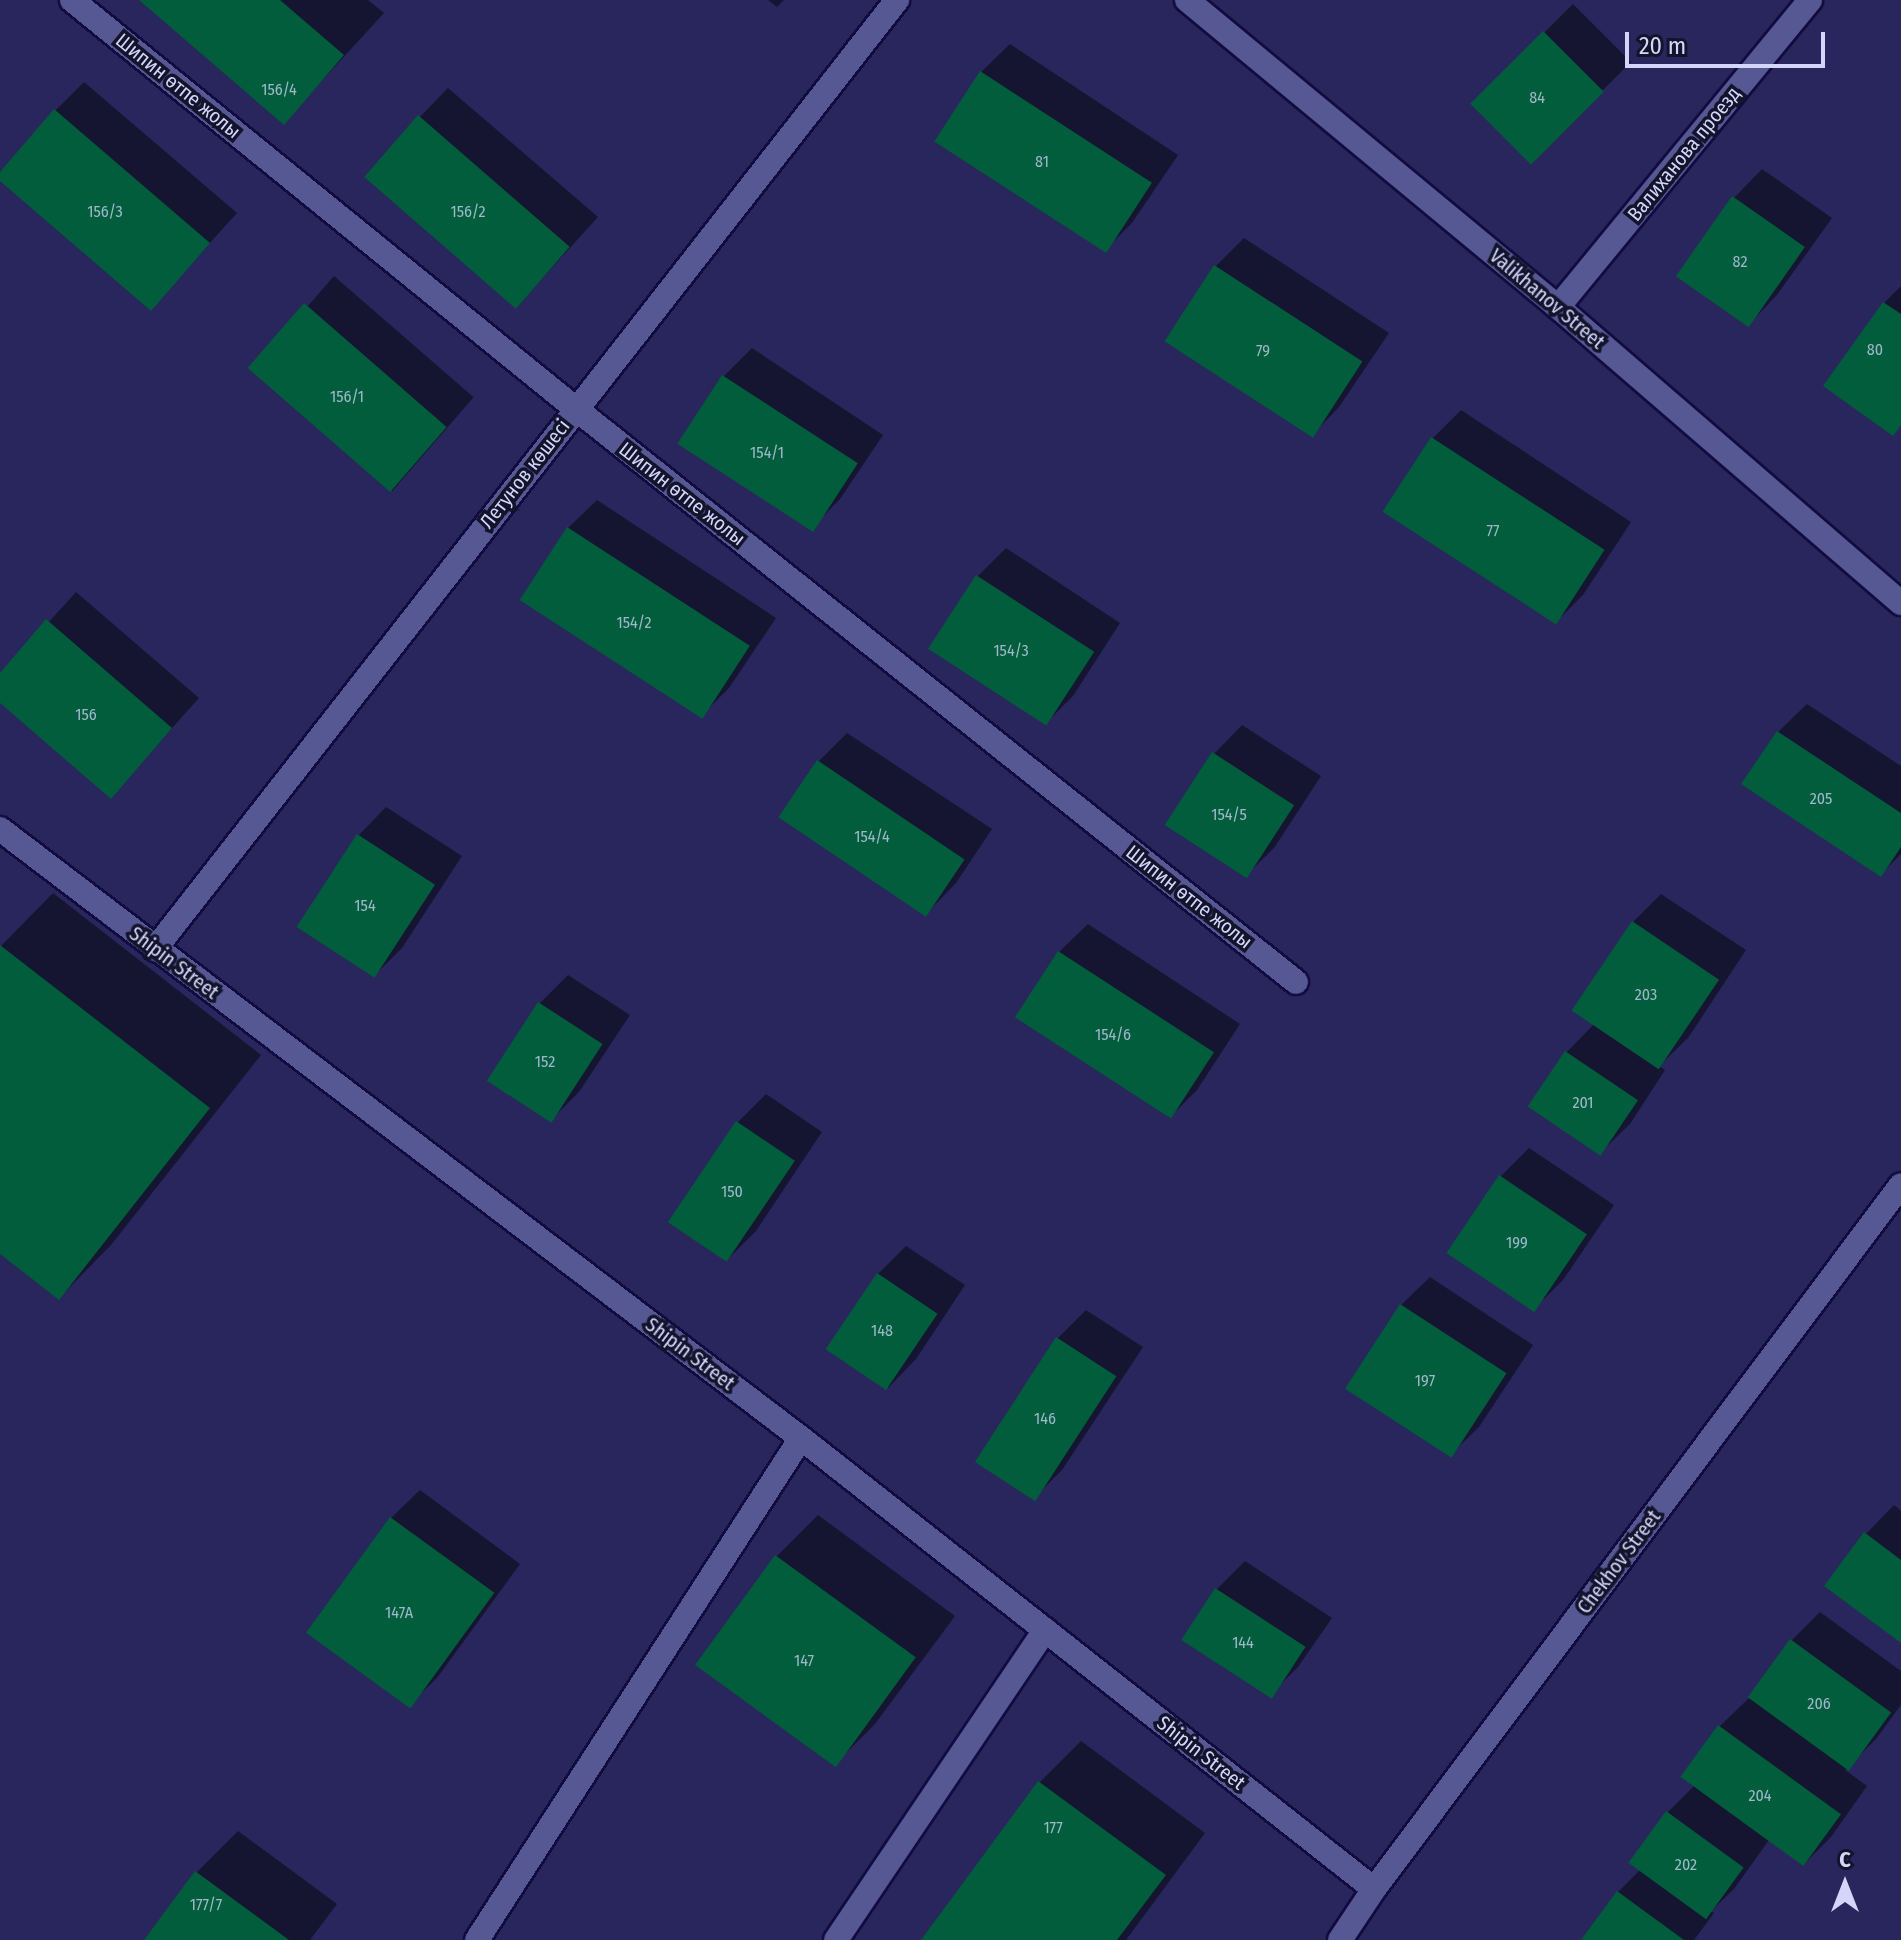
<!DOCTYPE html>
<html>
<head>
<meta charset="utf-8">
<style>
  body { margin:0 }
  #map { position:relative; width:1901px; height:1940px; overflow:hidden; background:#28265c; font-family:"Fira Sans Condensed",sans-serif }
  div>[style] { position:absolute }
  .shadow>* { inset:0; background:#0007; transform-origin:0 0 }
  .building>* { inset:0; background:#015d3c; transform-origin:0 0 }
  .roads { filter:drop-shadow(2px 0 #120b40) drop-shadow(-2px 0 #120b40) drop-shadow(0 2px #120b40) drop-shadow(0 -2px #120b40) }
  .lane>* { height:24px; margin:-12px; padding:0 12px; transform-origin:12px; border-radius:12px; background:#555893 }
  .street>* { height:24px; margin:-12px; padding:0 12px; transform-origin:12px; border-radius:12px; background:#555893 }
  span { translate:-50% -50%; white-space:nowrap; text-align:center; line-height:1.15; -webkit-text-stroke:7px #13142c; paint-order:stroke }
  .number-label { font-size:16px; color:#9eb8ca }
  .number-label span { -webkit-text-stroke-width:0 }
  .street-label { font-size:20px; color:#d3d6f9 }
  .north { position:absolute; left:1805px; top:1844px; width:80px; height:80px; -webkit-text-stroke:6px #13142c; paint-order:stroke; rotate:0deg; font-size:22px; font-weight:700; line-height:32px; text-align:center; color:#d3d6f9 }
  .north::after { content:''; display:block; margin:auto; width:28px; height:36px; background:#d3d6f9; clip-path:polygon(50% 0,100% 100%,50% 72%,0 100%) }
  .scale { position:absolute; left:1625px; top:32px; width:200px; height:36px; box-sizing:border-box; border:4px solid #d3d6f9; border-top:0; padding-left:10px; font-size:24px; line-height:28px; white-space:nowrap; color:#d3d6f9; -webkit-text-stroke:6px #13142c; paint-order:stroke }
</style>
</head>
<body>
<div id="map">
  <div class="shadow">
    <i style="clip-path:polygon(143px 0,368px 0,384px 13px,284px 122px)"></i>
    <i style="clip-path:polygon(768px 0,784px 0,777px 7px)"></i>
    <i style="left:1573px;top:4px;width:82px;height:141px;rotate:45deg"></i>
    <i style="clip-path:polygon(1010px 44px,1178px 155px,1132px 223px,1104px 251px,981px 72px)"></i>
    <i style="clip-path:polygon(84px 82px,237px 213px,151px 308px,0 179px,56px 110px)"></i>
    <i style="clip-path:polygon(448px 88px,598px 217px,517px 306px,420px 117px)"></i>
    <i style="clip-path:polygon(1762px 169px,1832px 218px,1777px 295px,1749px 324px,1734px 198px)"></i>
    <i style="clip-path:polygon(1244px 238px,1389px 333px,1339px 407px,1311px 436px,1216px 266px)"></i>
    <i style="left:334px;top:276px;width:185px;height:124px;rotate:41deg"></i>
    <i style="clip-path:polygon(1901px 286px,1901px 425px,1893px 433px,1884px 303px)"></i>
    <i style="clip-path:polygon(752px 348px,883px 435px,840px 499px,812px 528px,724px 376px)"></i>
    <i style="clip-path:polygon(1461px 410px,1631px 522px,1583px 595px,1555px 623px,1433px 438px)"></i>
    <i style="clip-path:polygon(597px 500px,776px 618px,729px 688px,701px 716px,568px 528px)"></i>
    <i style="clip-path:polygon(1006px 548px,1120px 623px,1073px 696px,1045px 724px,931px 648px,978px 576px)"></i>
    <i style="clip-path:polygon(76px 592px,199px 698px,111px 796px,0 700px,0 676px)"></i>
    <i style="clip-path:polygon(1807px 704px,1901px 766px,1901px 854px,1881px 874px,1778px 732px)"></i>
    <i style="clip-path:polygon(1242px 725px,1321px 776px,1274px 848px,1245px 876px,1214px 754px)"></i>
    <i style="clip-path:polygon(847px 733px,992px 829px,956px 883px,928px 912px,819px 761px)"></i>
    <i style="clip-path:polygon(386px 807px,462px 856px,402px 948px,374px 976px,358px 836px)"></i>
    <i style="clip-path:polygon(53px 893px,261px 1055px,111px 1245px,59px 1298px,0 1252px,0 947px)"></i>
    <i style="clip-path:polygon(1661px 894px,1746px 950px,1688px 1038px,1659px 1066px,1665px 1070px,1630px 1124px,1601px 1152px,1531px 1107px,1567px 1052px,1595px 1023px,1633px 922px)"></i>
    <i style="clip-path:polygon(1088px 924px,1240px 1024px,1197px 1090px,1169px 1118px,1059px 952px)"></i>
    <i style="clip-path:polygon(568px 975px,630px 1015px,579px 1092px,551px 1120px,489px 1079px,540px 1003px)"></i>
    <i style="clip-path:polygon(766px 1094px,822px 1132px,756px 1231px,728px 1259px,672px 1222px,738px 1122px)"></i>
    <i style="clip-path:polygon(1529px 1148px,1614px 1205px,1563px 1280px,1535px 1308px,1501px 1176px)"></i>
    <i style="clip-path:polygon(906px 1246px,965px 1285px,916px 1359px,888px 1388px,878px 1274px)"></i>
    <i style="clip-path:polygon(1430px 1277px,1533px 1345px,1479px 1427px,1450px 1455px,1401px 1305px)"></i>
    <i style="clip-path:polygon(1086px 1310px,1143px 1347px,1062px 1470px,1033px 1499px,1058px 1338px)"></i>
    <i style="clip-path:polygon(420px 1490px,520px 1564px,437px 1678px,408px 1706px,391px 1518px)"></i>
    <i style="clip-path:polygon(1894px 1505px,1901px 1511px,1901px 1640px,1866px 1534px)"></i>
    <i style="clip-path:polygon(818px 1515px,955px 1616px,875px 1724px,834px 1765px,696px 1664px,777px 1556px)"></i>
    <i style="clip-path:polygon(1245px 1561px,1332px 1618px,1298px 1667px,1270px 1695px,1184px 1639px,1217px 1589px)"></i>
    <i style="clip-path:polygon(1820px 1612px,1901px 1671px,1901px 1705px,1876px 1739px,1845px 1770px,1867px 1786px,1831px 1837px,1803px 1865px,1769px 1840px,1734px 1889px,1711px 1911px,1714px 1913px,1694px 1940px,1583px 1940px,1618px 1892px,1641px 1869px,1630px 1862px,1668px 1812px,1695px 1785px,1719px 1727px,1748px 1699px,1792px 1640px)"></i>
    <i style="clip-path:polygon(1081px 1741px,1205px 1833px,1126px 1940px,924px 1940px,1040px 1782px)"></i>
    <i style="clip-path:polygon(238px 1831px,337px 1904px,310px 1940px,147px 1940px,197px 1872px)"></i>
  </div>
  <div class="building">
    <i style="clip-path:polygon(139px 0,280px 0,344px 55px,284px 125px)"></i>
    <i style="left:1543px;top:31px;width:86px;height:103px;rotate:45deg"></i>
    <i style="left:980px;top:71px;width:205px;height:84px;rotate:33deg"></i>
    <i style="clip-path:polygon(54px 109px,210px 243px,151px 311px,0 181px,0 172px)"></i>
    <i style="left:418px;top:115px;width:201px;height:82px;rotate:41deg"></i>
    <i style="left:1732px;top:196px;width:89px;height:98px;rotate:35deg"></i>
    <i style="left:1214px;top:265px;width:177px;height:91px;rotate:33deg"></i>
    <i style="clip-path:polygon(1883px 302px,1901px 314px,1901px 425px,1893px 436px,1823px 386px)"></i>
    <i style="left:304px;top:303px;width:189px;height:86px;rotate:41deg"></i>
    <i style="left:722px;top:375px;width:162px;height:82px;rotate:33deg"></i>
    <i style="left:1431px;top:437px;width:207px;height:89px;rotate:33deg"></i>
    <i style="left:567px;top:527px;width:218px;height:87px;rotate:33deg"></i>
    <i style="left:976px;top:575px;width:141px;height:88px;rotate:33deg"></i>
    <i style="clip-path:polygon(46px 619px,172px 728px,111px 799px,0 703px,0 673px)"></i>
    <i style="clip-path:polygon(1777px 731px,1901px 813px,1901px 847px,1881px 877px,1741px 784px)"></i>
    <i style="left:1212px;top:752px;width:98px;height:87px;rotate:33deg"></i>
    <i style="left:817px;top:760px;width:178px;height:69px;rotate:34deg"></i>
    <i style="left:357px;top:834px;width:93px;height:111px;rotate:33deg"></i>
    <i style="left:1632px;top:921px;width:105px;height:108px;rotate:34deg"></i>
    <i style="clip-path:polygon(0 945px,210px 1108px,59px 1300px,0 1254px)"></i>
    <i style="left:1058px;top:951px;width:186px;height:79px;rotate:33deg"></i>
    <i style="left:538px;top:1002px;width:77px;height:94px;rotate:33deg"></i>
    <i style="left:1565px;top:1051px;width:88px;height:67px;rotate:34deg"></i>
    <i style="left:736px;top:1121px;width:71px;height:122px;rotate:34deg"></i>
    <i style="left:1499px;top:1175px;width:106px;height:94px;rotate:34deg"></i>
    <i style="left:877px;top:1273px;width:73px;height:92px;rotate:34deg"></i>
    <i style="left:1400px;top:1304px;width:127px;height:101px;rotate:33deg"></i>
    <i style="left:1056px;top:1337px;width:72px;height:149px;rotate:33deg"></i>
    <i style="left:390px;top:1517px;width:129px;height:143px;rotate:36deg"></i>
    <i style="clip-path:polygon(1864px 1532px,1901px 1560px,1901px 1643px,1824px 1586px)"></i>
    <i style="left:775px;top:1555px;width:174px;height:136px;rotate:36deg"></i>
    <i style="left:1215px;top:1588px;width:108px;height:62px;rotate:33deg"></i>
    <i style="left:1790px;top:1639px;width:125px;height:72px;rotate:36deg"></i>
    <i style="left:1718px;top:1725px;width:152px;height:64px;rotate:36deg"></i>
    <i style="clip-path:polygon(1038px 1781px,1166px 1875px,1117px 1940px,921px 1940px)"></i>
    <i style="left:1666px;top:1811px;width:96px;height:64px;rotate:36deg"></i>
    <i style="clip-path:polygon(195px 1871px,289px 1940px,144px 1940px)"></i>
    <i style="clip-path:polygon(1617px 1891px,1684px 1940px,1581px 1940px)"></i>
  </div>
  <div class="roads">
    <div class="lane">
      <i style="left:477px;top:1940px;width:597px;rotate:-57.16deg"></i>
      <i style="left:836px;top:1940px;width:374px;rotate:-56deg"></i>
    </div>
    <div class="street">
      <i style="left:72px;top:0;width:649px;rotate:39.06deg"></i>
      <i style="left:576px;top:409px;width:920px;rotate:38.51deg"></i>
      <i style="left:1187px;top:0;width:482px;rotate:39.6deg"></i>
      <i style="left:1558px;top:307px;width:453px;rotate:40.8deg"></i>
      <i style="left:1558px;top:307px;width:397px;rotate:-50.6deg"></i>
      <i style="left:0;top:829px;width:1006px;rotate:37.25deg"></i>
      <i style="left:801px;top:1438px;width:729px;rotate:38.21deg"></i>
      <i style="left:155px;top:949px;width:1205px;rotate:-51.98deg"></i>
      <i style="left:1340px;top:1940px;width:61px;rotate:-56.3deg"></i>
      <i style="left:1374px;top:1889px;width:879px;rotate:-53.18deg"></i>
    </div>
  </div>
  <div class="number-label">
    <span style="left:279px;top:90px">156/4</span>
    <span style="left:1537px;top:98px">84</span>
    <span style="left:1042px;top:162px">81</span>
    <span style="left:105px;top:212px">156/3</span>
    <span style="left:468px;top:212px">156/2</span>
    <span style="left:1740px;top:262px">82</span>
    <span style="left:1875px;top:350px">80</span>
    <span style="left:1263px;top:351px">79</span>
    <span style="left:347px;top:397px">156/1</span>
    <span style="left:767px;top:453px">154/1</span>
    <span style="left:1493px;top:531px">77</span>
    <span style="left:634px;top:623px">154/2</span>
    <span style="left:1011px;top:651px">154/3</span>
    <span style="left:86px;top:715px">156</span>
    <span style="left:1821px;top:799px">205</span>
    <span style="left:1229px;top:815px">154/5</span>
    <span style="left:872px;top:837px">154/4</span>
    <span style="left:365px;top:906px">154</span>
    <span style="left:1646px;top:995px">203</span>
    <span style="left:1113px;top:1035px">154/6</span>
    <span style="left:545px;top:1062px">152</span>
    <span style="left:1583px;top:1103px">201</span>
    <span style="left:732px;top:1192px">150</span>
    <span style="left:1517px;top:1243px">199</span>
    <span style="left:882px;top:1331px">148</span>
    <span style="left:1425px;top:1381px">197</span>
    <span style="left:1045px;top:1419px">146</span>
    <span style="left:399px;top:1613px">147А</span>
    <span style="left:1243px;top:1643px">144</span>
    <span style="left:804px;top:1661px">147</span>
    <span style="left:1819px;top:1704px">206</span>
    <span style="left:1760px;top:1796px">204</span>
    <span style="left:1053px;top:1828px">177</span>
    <span style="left:1686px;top:1865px">202</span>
    <span style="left:206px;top:1905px">177/7</span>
  </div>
  <div class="street-label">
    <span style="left:178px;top:86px;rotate:39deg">Шипин өтпе жолы</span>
    <span style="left:1684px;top:154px;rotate:-51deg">Валиханова проезд</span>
    <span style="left:1547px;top:299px;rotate:40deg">Valikhanov Street</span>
    <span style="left:525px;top:474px;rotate:-52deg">Летунов көшесі</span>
    <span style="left:682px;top:494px;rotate:38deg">Шипин өтпе жолы</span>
    <span style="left:1189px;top:897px;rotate:38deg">Шипин өтпе жолы</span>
    <span style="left:174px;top:963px;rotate:37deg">Shipin Street</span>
    <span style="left:690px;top:1354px;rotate:37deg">Shipin Street</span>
    <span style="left:1619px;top:1562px;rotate:-53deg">Chekhov Street</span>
    <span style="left:1201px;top:1753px;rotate:38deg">Shipin Street</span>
  </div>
  <div class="north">С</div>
  <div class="scale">20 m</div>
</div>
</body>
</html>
